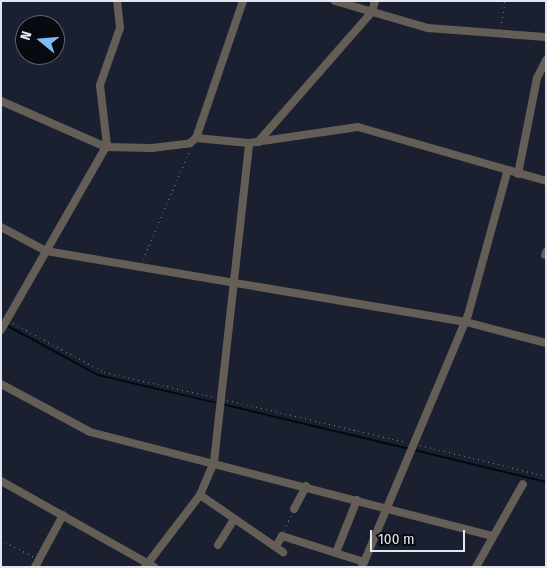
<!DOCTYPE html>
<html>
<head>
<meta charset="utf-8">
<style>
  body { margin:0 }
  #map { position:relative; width:547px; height:568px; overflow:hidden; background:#1a202f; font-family:"Fira Sans Condensed",sans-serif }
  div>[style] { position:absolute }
  .stream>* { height:2px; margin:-1px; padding:0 1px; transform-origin:1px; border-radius:1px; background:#000b0c }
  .path>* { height:1px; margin-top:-0.5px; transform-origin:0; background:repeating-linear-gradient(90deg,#787d8a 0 1px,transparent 0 5px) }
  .minor>* { height:8px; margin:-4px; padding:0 4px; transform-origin:4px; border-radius:4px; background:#645e57 }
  span { translate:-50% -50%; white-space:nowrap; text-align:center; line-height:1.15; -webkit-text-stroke:4.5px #080a11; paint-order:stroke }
  .frame { position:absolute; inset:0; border:2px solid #e1e6f0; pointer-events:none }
  .north { position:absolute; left:15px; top:15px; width:50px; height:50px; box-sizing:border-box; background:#080a11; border:1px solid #5f626a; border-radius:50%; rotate:287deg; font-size:14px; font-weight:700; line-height:20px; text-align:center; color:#e1e6f0 }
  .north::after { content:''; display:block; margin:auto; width:18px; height:22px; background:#7dbef9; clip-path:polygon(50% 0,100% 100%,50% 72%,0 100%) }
  .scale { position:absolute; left:370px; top:530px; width:95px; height:22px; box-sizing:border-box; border:2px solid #e1e6f0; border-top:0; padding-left:6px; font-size:15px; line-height:18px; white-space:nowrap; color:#e1e6f0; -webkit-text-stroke:4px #080a11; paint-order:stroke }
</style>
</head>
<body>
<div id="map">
  <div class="stream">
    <i style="left:6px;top:325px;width:105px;rotate:28.5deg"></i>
    <i style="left:98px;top:375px;width:122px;rotate:13.2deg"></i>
    <i style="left:222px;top:404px;width:192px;rotate:13.5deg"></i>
    <i style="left:414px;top:450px;width:136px;rotate:13.6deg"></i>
  </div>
  <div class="path">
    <i style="left:501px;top:27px;width:26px;rotate:-81deg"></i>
    <i style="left:143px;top:259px;width:119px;rotate:-66.7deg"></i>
    <i style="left:13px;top:323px;width:103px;rotate:28.3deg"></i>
    <i style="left:104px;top:372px;width:113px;rotate:12.8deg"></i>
    <i style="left:227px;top:400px;width:184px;rotate:13.2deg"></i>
    <i style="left:420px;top:445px;width:130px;rotate:13.8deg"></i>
    <i style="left:284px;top:530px;width:16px;rotate:-63deg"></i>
    <i style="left:1px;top:540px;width:37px;rotate:27deg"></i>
  </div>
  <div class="minor">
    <i style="left:243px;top:1px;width:145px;rotate:108.9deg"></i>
    <i style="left:196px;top:138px;width:53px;rotate:5.4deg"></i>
    <i style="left:249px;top:143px;width:110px;rotate:-8.4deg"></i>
    <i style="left:358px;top:127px;width:196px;rotate:16deg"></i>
    <i style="left:335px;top:1px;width:97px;rotate:16.2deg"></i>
    <i style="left:428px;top:28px;width:118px;rotate:4.4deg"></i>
    <i style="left:1px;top:101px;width:115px;rotate:23.7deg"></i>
    <i style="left:106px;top:147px;width:46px;rotate:1.2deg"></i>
    <i style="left:152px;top:148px;width:38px;rotate:-7deg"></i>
    <i style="left:190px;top:143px;width:8px;rotate:-40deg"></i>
    <i style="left:258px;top:142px;width:173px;rotate:-48.8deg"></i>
    <i style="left:372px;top:12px;width:11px;rotate:-75deg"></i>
    <i style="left:518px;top:174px;width:98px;rotate:-78.8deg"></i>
    <i style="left:537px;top:78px;width:20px;rotate:-63deg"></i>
    <i style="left:1px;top:227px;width:51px;rotate:28.1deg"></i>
    <i style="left:46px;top:251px;width:426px;rotate:9.6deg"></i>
    <i style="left:466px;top:322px;width:83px;rotate:14.7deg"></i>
    <i style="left:545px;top:255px;width:3px;rotate:-72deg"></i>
    <i style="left:1px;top:330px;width:213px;rotate:-60.2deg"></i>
    <i style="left:107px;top:145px;width:60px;rotate:-96.7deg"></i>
    <i style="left:100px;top:85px;width:60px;rotate:-70.7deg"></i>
    <i style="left:120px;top:28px;width:27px;rotate:-96deg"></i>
    <i style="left:1px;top:384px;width:101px;rotate:28.3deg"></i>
    <i style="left:90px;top:432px;width:416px;rotate:14.5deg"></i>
    <i style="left:1px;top:481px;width:176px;rotate:29.3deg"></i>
    <i style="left:200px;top:495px;width:101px;rotate:34.5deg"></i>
    <i style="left:294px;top:509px;width:26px;rotate:-62deg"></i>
    <i style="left:218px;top:545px;width:31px;rotate:-58deg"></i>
    <i style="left:276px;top:546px;width:12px;rotate:-59deg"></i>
    <i style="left:282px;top:536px;width:86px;rotate:17.6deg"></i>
    <i style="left:337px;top:550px;width:54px;rotate:-68.2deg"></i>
    <i style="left:35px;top:567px;width:59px;rotate:-61.7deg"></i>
    <i style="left:145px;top:567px;width:91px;rotate:-52.6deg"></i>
    <i style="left:200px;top:495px;width:36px;rotate:-67deg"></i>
    <i style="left:214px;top:462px;width:321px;rotate:-83.7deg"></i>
    <i style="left:362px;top:567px;width:273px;rotate:-67.2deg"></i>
    <i style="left:468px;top:315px;width:148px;rotate:-74.7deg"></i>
    <i style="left:476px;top:567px;width:95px;rotate:-60.5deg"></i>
  </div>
  <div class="frame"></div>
  <div class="north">N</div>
  <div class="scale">100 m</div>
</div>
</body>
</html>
